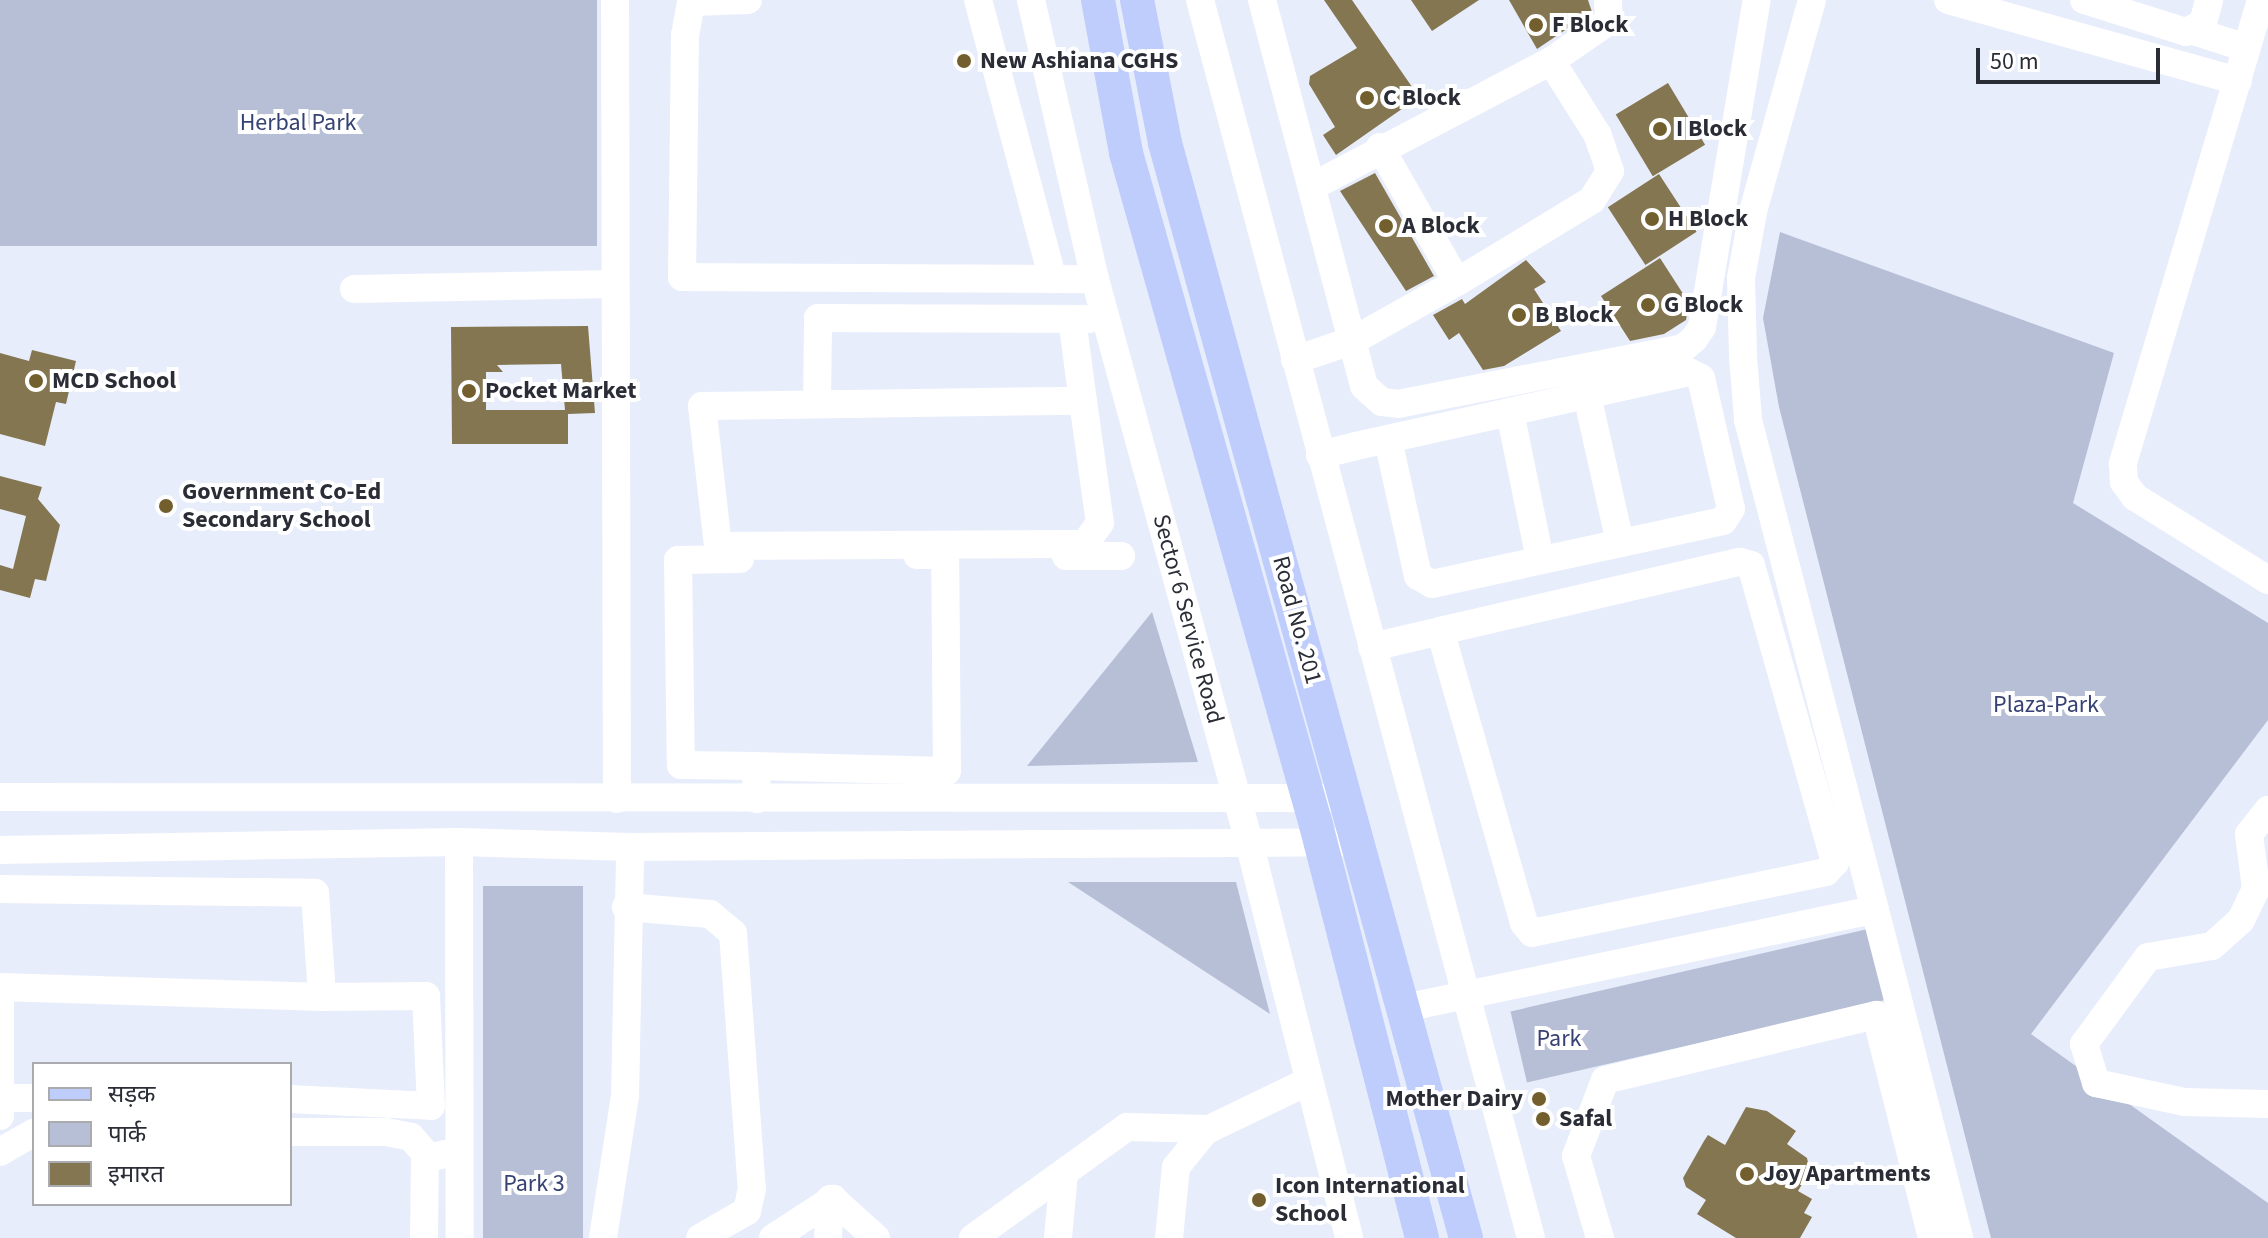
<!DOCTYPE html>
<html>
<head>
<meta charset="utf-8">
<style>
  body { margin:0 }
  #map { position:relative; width:2268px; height:1238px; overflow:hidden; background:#e8edfc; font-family:"Source Sans 3","Noto Sans Devanagari",sans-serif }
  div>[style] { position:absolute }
  .green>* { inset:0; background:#b7bfd7; transform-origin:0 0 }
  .building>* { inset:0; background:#857652; transform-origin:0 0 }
  .minor>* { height:28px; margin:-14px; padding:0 14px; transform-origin:14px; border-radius:14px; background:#fff }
  .major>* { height:34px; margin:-17px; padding:0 17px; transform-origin:17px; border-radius:17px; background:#bfcdfd }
  .dots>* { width:22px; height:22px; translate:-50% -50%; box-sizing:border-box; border:4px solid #fff; border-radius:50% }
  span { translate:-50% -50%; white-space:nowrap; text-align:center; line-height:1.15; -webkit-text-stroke:8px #fff; paint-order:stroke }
  .poi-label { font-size:24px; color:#2a2d36; font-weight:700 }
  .left { translate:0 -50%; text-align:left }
  .right { translate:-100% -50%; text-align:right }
  .park-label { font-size:24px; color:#364273 }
  .street-label { font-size:24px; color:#2a2d36 }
  .legend { position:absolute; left:32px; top:1062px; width:260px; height:144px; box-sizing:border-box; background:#fff; border:2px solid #aaabaf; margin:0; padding:10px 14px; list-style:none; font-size:24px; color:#2a2d36 }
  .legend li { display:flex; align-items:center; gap:16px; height:40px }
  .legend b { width:40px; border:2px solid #aaabaf }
  .scale { position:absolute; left:1976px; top:48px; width:184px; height:36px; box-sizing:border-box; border:4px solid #2a2d36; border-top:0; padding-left:10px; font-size:24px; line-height:28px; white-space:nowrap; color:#2a2d36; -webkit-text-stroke:6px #fff; paint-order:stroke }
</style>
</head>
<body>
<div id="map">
  <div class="green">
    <i style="left:0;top:0;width:597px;height:246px"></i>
    <i style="clip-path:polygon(1780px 232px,2114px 353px,2073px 503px,2268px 623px,2268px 720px,2031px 1034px,2268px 1203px,2268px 1238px,1991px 1238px,1779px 407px,1763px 318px)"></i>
    <i style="clip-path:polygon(1152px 612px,1198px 762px,1027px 766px)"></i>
    <i style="clip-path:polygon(1068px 882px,1236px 882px,1270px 1014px)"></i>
    <i style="left:483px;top:886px;width:100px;height:352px"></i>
    <i style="left:1872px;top:928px;width:73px;height:371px;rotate:77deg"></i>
  </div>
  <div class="building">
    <i style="clip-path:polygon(1324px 0,1352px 0,1419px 97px,1336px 155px,1323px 135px,1335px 127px,1309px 84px,1310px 76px,1357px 48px)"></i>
    <i style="clip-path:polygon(1411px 0,1479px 0,1432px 31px)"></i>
    <i style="clip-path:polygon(1509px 0,1588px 0,1592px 12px,1537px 49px)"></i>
    <i style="left:1668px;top:83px;width:72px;height:61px;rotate:59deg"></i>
    <i style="clip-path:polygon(1375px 173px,1434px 276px,1406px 291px,1340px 191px)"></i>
    <i style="left:1659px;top:174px;width:69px;height:61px;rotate:57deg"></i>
    <i style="clip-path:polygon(1660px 258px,1689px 303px,1686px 320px,1664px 334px,1630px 341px,1601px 296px)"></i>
    <i style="clip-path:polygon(1526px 260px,1546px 282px,1534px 289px,1561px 331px,1504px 366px,1483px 370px,1459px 333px,1449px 340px,1433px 315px,1462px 299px,1465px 304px)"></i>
    <i style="clip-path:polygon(evenodd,588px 326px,595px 413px,568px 414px,568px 444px,452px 444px,451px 327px,588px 326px,561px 364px,565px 410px,486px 410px,486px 372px,503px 372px,497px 365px,561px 364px)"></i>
    <i style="clip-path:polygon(32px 350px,76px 361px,66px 404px,56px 402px,45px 446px,0 434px,0 353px,29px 361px)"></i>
    <i style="clip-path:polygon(0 476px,42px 487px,38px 499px,60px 525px,46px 581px,35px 579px,30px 598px,0 590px,0 565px,13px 569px,26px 516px,0 509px)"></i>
    <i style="clip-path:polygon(1746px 1107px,1767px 1111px,1796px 1131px,1787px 1144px,1807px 1158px,1810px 1171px,1798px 1191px,1812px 1199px,1804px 1213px,1812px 1217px,1800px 1238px,1736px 1238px,1697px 1214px,1706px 1200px,1686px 1187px,1683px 1178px,1704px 1141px,1708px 1135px,1725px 1145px)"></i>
  </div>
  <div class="minor">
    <i style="left:615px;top:0;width:799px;rotate:89.86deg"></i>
    <i style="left:748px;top:0;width:57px;rotate:178deg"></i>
    <i style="left:691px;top:2px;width:34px;rotate:100deg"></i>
    <i style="left:685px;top:35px;width:242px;rotate:90.7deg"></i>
    <i style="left:682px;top:277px;width:413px;rotate:0.3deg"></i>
    <i style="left:978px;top:0;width:289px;rotate:75deg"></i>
    <i style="left:1031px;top:0;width:286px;rotate:77.1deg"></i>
    <i style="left:1095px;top:279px;width:584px;rotate:74.7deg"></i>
    <i style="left:1249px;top:842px;width:408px;rotate:75.8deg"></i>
    <i style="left:1200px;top:0;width:1281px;rotate:75.03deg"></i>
    <i style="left:1262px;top:0;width:399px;rotate:75.2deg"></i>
    <i style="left:1364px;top:386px;width:24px;rotate:42deg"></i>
    <i style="left:1382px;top:402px;width:16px;rotate:7deg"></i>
    <i style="left:1398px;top:404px;width:290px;rotate:-11.1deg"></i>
    <i style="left:1683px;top:348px;width:14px;rotate:-39deg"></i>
    <i style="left:1694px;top:339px;width:14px;rotate:-56deg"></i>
    <i style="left:1702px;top:327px;width:332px;rotate:-80.5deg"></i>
    <i style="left:1812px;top:0;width:220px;rotate:105.6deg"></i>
    <i style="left:1753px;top:212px;width:67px;rotate:100.3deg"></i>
    <i style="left:1741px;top:278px;width:78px;rotate:88.5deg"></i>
    <i style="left:1743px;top:356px;width:64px;rotate:85.5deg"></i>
    <i style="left:1748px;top:420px;width:506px;rotate:75.47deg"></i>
    <i style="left:1948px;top:0;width:301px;rotate:15.6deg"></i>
    <i style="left:2084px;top:0;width:107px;rotate:17.4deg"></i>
    <i style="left:2186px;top:32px;width:19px;rotate:-28deg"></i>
    <i style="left:2203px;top:23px;width:24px;rotate:-75deg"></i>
    <i style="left:2261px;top:0;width:484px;rotate:106.6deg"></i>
    <i style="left:2123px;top:464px;width:18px;rotate:87deg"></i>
    <i style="left:2124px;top:482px;width:19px;rotate:54deg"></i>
    <i style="left:2135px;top:497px;width:157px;rotate:32deg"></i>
    <i style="left:2196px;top:32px;width:53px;rotate:17.4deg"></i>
    <i style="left:1551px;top:61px;width:70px;rotate:-34.6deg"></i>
    <i style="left:1609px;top:21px;width:21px;rotate:-93deg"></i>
    <i style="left:1380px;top:147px;width:155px;rotate:60.3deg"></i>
    <i style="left:354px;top:289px;width:259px;rotate:-1.1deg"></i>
    <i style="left:1072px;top:319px;width:83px;rotate:82.4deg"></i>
    <i style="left:1083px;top:401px;width:123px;rotate:82.1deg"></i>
    <i style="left:1100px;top:523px;width:26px;rotate:126deg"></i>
    <i style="left:1085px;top:544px;width:367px;rotate:179.7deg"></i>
    <i style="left:718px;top:546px;width:141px;rotate:-96.5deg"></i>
    <i style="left:702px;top:406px;width:381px;rotate:-0.8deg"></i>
    <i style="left:1295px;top:360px;width:62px;rotate:-18.7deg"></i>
    <i style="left:1354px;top:340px;width:118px;rotate:-29.4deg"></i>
    <i style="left:1457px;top:282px;width:158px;rotate:-31.3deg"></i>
    <i style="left:1592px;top:200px;width:34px;rotate:-58deg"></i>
    <i style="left:1610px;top:171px;width:39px;rotate:-109deg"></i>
    <i style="left:1597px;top:134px;width:86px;rotate:-122.2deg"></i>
    <i style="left:1551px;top:61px;width:269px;rotate:152.3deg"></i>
    <i style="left:1587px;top:395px;width:152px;rotate:77.4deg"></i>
    <i style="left:817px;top:403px;width:85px;rotate:-89.3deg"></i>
    <i style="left:818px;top:318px;width:271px;rotate:0.2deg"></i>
    <i style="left:1510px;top:412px;width:151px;rotate:78.5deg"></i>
    <i style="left:1320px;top:455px;width:37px;rotate:-14deg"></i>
    <i style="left:1356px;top:446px;width:341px;rotate:-12.5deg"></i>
    <i style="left:1689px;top:372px;width:13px;rotate:27deg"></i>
    <i style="left:1701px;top:378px;width:134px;rotate:77.1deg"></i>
    <i style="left:1731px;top:509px;width:14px;rotate:124deg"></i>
    <i style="left:1723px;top:521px;width:298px;rotate:167.8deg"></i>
    <i style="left:1432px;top:584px;width:16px;rotate:-150deg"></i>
    <i style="left:1418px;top:576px;width:140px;rotate:-102.4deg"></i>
    <i style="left:1066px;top:556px;width:55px"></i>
    <i style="left:740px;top:559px;width:62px;rotate:179.1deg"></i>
    <i style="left:678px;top:560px;width:205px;rotate:89.2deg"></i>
    <i style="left:681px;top:765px;width:75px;rotate:0.8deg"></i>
    <i style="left:1372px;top:647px;width:70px;rotate:-13.2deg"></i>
    <i style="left:1440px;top:631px;width:308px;rotate:-13deg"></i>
    <i style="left:1740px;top:562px;width:11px;rotate:15deg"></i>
    <i style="left:1751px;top:565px;width:309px;rotate:74.2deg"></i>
    <i style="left:1835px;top:862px;width:13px;rotate:132deg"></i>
    <i style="left:1826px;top:872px;width:300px;rotate:168.3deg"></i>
    <i style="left:1532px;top:933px;width:13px;rotate:-129deg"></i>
    <i style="left:1524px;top:923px;width:304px;rotate:-106deg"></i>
    <i style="left:0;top:797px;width:1346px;rotate:0.04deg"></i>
    <i style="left:757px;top:799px;width:33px;rotate:-92deg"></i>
    <i style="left:756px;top:766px;width:191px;rotate:1.5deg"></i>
    <i style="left:947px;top:771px;width:216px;rotate:-90.5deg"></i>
    <i style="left:945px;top:555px;width:28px;rotate:180deg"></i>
    <i style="left:2268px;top:810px;width:31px;rotate:128deg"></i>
    <i style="left:2249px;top:834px;width:55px;rotate:82.7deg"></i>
    <i style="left:2256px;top:889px;width:34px;rotate:116deg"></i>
    <i style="left:2241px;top:920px;width:39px;rotate:138deg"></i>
    <i style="left:2212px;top:946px;width:65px;rotate:170.2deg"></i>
    <i style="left:2148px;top:957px;width:108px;rotate:126.3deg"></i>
    <i style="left:2084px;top:1044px;width:41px;rotate:72.9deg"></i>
    <i style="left:2096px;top:1083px;width:91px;rotate:12.1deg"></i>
    <i style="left:2185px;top:1102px;width:83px;rotate:1.4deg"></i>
    <i style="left:459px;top:842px;width:396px;rotate:89.9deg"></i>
    <i style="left:0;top:850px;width:459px;rotate:-1deg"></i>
    <i style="left:459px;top:842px;width:171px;rotate:1.7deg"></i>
    <i style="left:630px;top:847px;width:729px;rotate:-0.39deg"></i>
    <i style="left:0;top:889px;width:315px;rotate:0.7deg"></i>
    <i style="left:315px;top:893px;width:104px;rotate:86.1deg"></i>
    <i style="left:322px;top:997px;width:322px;rotate:-178.2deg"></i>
    <i style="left:626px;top:907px;width:84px;rotate:4.8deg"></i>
    <i style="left:710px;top:914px;width:30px;rotate:40deg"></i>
    <i style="left:733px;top:933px;width:257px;rotate:85.8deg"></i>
    <i style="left:752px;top:1189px;width:23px;rotate:103deg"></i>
    <i style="left:747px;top:1211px;width:54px;rotate:150.1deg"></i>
    <i style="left:0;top:992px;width:124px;rotate:90deg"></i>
    <i style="left:1404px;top:1008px;width:481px;rotate:-11.8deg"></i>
    <i style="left:1875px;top:910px;width:339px;rotate:75.6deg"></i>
    <i style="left:3px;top:1098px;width:31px"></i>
    <i style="left:290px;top:1099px;width:141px;rotate:2.8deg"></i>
    <i style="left:431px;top:1106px;width:110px;rotate:-92.6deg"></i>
    <i style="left:426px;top:996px;width:104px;rotate:179.4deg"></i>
    <i style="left:290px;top:1132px;width:96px"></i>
    <i style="left:386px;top:1132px;width:25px;rotate:11deg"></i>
    <i style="left:411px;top:1137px;width:23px;rotate:49deg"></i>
    <i style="left:0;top:1152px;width:39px;rotate:-30deg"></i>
    <i style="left:424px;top:1238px;width:79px;rotate:-89.3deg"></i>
    <i style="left:425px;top:1159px;width:21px;rotate:-14deg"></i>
    <i style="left:603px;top:1238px;width:144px;rotate:-81.2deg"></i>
    <i style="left:625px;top:1096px;width:249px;rotate:-88.8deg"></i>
    <i style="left:773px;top:1238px;width:72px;rotate:-33deg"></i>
    <i style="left:833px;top:1199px;width:58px;rotate:42.2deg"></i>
    <i style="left:828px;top:1238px;width:39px;rotate:-87deg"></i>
    <i style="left:973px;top:1238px;width:190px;rotate:-35.8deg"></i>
    <i style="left:1127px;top:1127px;width:81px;rotate:1.4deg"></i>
    <i style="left:1058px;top:1238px;width:65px;rotate:-84.7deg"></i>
    <i style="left:1169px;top:1238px;width:71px;rotate:-84.4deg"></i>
    <i style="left:1176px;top:1167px;width:46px;rotate:-51.1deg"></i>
    <i style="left:1205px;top:1131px;width:115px;rotate:-25.7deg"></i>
    <i style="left:1600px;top:1238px;width:85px;rotate:-106.3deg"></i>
    <i style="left:1576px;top:1156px;width:81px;rotate:-69.1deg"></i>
    <i style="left:1605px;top:1080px;width:279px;rotate:-13.5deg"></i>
    <i style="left:1876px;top:1015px;width:230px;rotate:75.9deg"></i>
  </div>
  <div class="major">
    <i style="left:1098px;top:0;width:156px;rotate:79.6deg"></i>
    <i style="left:1126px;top:153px;width:698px;rotate:74.21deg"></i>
    <i style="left:1316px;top:825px;width:426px;rotate:75.6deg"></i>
    <i style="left:1137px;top:0;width:146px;rotate:78.9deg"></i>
    <i style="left:1165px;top:143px;width:1136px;rotate:74.63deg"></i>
  </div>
  <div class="dots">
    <i style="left:1536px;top:25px;background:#735f2e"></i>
    <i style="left:964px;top:61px;background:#735f2e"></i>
    <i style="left:1367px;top:98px;background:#735f2e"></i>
    <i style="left:1660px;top:129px;background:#735f2e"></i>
    <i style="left:1652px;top:219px;background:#735f2e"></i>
    <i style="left:1386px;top:226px;background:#735f2e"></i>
    <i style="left:1648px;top:305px;background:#735f2e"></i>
    <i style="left:1519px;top:315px;background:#735f2e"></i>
    <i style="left:36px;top:381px;background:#735f2e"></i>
    <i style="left:469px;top:391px;background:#735f2e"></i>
    <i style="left:166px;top:506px;background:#735f2e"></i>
    <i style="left:1539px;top:1099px;background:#735f2e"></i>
    <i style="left:1543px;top:1119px;background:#735f2e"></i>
    <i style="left:1747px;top:1174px;background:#735f2e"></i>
    <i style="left:1259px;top:1200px;background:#735f2e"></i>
  </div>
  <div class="poi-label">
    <span class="left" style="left:1552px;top:25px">F Block</span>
    <span class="left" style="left:980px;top:61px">New Ashiana CGHS</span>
    <span class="left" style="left:1383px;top:98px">C Block</span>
    <span class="left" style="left:1676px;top:129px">I Block</span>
    <span class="left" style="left:1668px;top:219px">H Block</span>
    <span class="left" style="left:1402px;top:226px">A Block</span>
    <span class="left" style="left:1664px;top:305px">G Block</span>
    <span class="left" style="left:1535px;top:315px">B Block</span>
    <span class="left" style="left:52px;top:381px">MCD School</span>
    <span class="left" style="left:485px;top:391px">Pocket Market</span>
    <span class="left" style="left:182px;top:506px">Government Co-Ed<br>Secondary School</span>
    <span class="right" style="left:1523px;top:1099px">Mother Dairy</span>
    <span class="left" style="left:1559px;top:1119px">Safal</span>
    <span class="left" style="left:1763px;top:1174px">Joy Apartments</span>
    <span class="left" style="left:1275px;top:1200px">Icon International<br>School</span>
  </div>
  <div class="park-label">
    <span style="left:298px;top:123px">Herbal Park</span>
    <span style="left:2046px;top:705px">Plaza-Park</span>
    <span style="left:1559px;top:1039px">Park</span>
    <span style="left:534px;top:1184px">Park 3</span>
  </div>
  <div class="street-label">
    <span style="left:1188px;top:619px;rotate:75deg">Sector 6 Service Road</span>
    <span style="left:1297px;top:620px;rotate:75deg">Road No. 201</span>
  </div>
  <ul class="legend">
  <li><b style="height:10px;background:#bfcdfd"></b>सड़क</li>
  <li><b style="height:22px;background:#b7bfd7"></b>पार्क</li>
  <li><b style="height:22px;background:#857652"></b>इमारत</li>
  </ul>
  <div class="scale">50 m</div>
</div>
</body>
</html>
